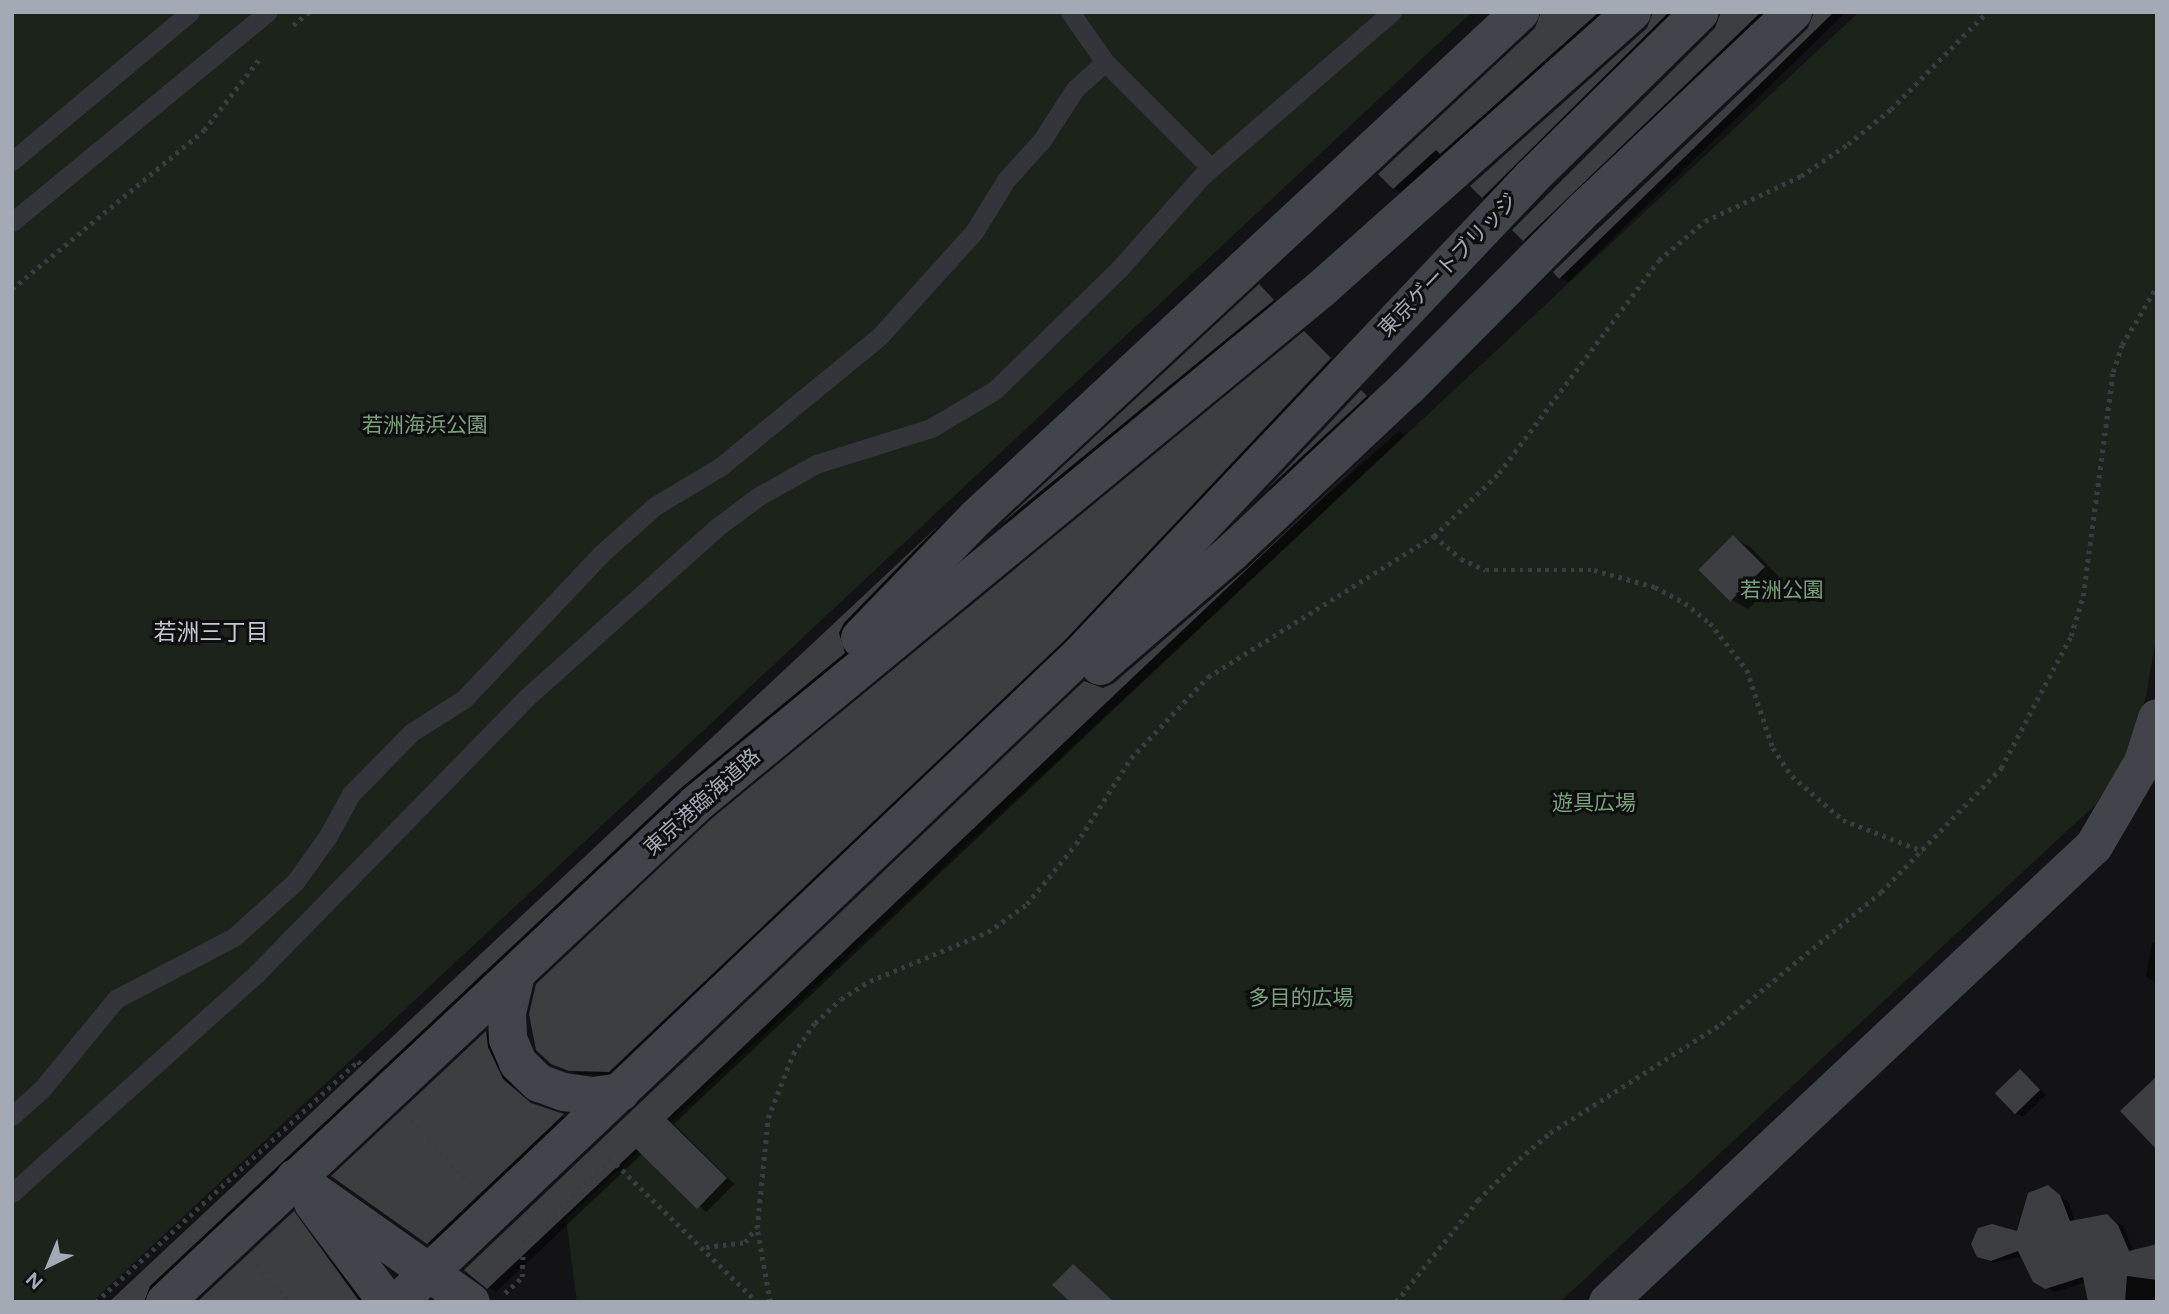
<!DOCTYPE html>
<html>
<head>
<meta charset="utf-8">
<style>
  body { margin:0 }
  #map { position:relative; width:2169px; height:1314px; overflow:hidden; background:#131315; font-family:Figtree,"Noto Sans JP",sans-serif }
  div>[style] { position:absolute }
  .green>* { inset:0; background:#1b231b }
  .shadow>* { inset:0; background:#0007 }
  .building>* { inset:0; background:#3c3e42; transform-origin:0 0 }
  .path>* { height:4.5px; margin-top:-2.25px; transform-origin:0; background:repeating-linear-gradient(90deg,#393c41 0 3.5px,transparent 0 8.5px) }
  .lane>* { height:19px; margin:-9.5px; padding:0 9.5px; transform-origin:9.5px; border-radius:9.5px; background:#33353a }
  .secondary>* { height:38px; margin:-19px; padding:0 19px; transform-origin:19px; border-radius:19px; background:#41444a }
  span { translate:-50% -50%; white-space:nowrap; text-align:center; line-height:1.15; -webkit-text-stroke:6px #0e0e10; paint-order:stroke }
  .street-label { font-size:21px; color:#a3aab6 }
  .park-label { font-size:21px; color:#79a279 }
  .neighbourhood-label { font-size:23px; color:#c5c9d2 }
  .frame { position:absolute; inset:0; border:14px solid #a3aab6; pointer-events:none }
  .north { position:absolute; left:14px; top:1230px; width:70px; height:70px; -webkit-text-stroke:5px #0e0e10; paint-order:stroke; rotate:223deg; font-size:19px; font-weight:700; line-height:28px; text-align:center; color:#a3aab6 }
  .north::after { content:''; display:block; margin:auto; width:24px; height:32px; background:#a3aab6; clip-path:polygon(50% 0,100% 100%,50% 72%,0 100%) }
</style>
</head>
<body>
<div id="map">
  <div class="green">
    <i style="clip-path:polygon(12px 12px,1472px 12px,92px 1302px,12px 1302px)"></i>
    <i style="clip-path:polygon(1859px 12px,2157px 12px,2157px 633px,2146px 696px,2130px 748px,2096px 804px,1560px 1302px,577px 1302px,566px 1219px)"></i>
  </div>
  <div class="shadow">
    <i style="clip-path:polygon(1542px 12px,1611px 12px,1401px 193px,1394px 188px,1537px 29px)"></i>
    <i style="clip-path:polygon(1654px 12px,1681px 12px,1491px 201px,1483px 197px,1649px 29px)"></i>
    <i style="clip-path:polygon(1722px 12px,1773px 12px,1532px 244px,1524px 239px,1717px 29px)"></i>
    <i style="clip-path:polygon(1815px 12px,1846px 12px,1568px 282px,1560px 278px,1809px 29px)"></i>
    <i style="clip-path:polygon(1259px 287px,1280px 305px,1011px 527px,1005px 523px)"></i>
    <i style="clip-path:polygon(1305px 333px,1337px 364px,1072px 644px,618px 1075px,579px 1074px,561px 1068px)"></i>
    <i style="clip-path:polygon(1361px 392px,1373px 401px,1275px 493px,1269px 490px)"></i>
    <i style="clip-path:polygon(1399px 431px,1405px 435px,674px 1124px,734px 1184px,706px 1212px,643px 1153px,496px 1292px,488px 1287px,1104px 689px,1115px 684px)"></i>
    <i style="clip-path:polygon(939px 527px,945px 531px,852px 658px,151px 1302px,112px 1302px)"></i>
    <i style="clip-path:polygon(1733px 537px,1750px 547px,1780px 578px,1748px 609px,1732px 600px)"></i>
    <i style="clip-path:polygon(2152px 943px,2157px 944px,2157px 983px,2146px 977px)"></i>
    <i style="clip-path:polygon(486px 1033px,494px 1038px,506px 1078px,529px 1103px,571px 1120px,436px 1247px,428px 1243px)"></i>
    <i style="clip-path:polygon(2020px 1071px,2046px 1095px,2023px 1117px,2016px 1113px)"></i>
    <i style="clip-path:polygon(2048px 1187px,2068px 1202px,2075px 1221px,2100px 1216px,2114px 1221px,2123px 1226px,2134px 1252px,2157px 1245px,2157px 1302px,2092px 1302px,2086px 1282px,2055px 1292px,2034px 1280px,2023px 1256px,1992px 1263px,1983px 1258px,2018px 1233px)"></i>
    <i style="clip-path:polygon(294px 1214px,365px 1302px,197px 1302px)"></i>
  </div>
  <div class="building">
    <i style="clip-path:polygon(1541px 12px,1599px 12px,1440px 154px,1436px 150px,1393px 189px,1378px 174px,1535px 28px)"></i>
    <i style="clip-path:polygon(1653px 12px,1669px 12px,1482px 198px,1470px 186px,1647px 28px)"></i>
    <i style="clip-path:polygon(1721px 12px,1761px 12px,1523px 241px,1512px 230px,1715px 28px)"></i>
    <i style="clip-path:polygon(1814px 12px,1834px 12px,1559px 279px,1553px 272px,1808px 28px)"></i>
    <i style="clip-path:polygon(1259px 284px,1274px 300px,1002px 523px)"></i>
    <i style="clip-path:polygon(1304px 331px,1331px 358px,1065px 640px,609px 1072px,569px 1071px,551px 1064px,536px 1050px,529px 1014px,536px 984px,710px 820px)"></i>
    <i style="clip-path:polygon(1361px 390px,1367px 396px,1266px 490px)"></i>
    <i style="clip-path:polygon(1397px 427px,667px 1119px,727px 1178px,697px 1209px,636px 1149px,487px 1289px,464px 1270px,1084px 681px,1103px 688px,1114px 683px,1247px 568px)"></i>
    <i style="clip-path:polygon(939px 525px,844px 623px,839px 633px,845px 653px,681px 788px,150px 1286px,144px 1302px,109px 1302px)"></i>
    <i style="left:1733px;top:535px;width:45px;height:49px;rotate:45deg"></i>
    <i style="clip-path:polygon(486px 1031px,488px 1047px,503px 1079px,531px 1103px,564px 1114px,427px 1244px,331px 1176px)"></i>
    <i style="left:2020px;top:1069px;width:29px;height:35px;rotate:46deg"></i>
    <i style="clip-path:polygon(2157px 1076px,2157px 1150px,2120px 1111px)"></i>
    <i style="clip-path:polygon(2048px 1185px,2060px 1195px,2070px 1221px,2107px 1214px,2118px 1225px,2129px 1251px,2157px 1244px,2157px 1280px,2127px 1276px,2125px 1302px,2088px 1302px,2083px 1277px,2045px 1289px,2033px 1282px,2018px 1251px,1991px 1261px,1977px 1257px,1971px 1244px,1978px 1228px,1992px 1224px,2017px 1231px,2028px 1193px)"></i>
    <i style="clip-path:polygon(294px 1211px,360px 1302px,197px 1302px)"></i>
    <i style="clip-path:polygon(1073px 1264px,1114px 1302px,1070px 1302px,1052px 1285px)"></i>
  </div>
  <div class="path">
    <i style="left:293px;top:25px;width:21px;rotate:-39deg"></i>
    <i style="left:12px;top:289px;width:249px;rotate:-39.6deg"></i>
    <i style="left:204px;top:130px;width:91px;rotate:-52.1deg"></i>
    <i style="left:1434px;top:536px;width:91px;rotate:-44.1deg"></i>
    <i style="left:1499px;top:473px;width:266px;rotate:-53.1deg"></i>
    <i style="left:1659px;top:260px;width:60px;rotate:-40.3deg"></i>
    <i style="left:1705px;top:221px;width:106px;rotate:-25.1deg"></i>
    <i style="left:1801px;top:176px;width:57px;rotate:-34.2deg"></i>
    <i style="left:1848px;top:144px;width:55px;rotate:-39.1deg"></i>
    <i style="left:1891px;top:109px;width:136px;rotate:-45.3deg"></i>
    <i style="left:411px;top:1120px;width:86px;rotate:47.4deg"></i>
    <i style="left:706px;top:1247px;width:39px;rotate:-7deg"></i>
    <i style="left:745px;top:1242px;width:18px;rotate:-52deg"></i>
    <i style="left:257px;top:1265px;width:50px;rotate:48.3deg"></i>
    <i style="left:505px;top:1293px;width:23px;rotate:-43deg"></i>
    <i style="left:522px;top:1277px;width:34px;rotate:-88deg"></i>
    <i style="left:523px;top:1243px;width:122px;rotate:-44.3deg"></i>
    <i style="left:610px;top:1158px;width:206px;rotate:44.4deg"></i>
    <i style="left:96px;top:1302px;width:356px;rotate:-42.6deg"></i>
    <i style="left:358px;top:1061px;width:8px;rotate:50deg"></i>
    <i style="left:770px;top:1302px;width:75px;rotate:-100deg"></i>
    <i style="left:757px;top:1228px;width:111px;rotate:-84.3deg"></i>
    <i style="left:768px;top:1118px;width:69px;rotate:-68.7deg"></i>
    <i style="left:793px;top:1054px;width:38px;rotate:-55deg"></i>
    <i style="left:815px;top:1023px;width:35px;rotate:-43deg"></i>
    <i style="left:841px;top:999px;width:34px;rotate:-32deg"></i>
    <i style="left:870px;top:981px;width:128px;rotate:-22.6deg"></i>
    <i style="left:988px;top:932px;width:48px;rotate:-35.7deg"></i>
    <i style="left:1027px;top:904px;width:77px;rotate:-50.8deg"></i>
    <i style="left:1076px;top:844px;width:102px;rotate:-57.4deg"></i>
    <i style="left:1131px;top:758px;width:112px;rotate:-46.5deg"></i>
    <i style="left:1208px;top:677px;width:266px;rotate:-32deg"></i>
    <i style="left:1434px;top:536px;width:35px;rotate:40deg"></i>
    <i style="left:1461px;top:559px;width:27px;rotate:24deg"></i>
    <i style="left:1486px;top:570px;width:108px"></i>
    <i style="left:1594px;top:570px;width:63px;rotate:15.6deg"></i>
    <i style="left:1655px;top:587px;width:34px;rotate:28deg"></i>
    <i style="left:1685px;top:603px;width:32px;rotate:39deg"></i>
    <i style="left:1710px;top:623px;width:60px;rotate:51.8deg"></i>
    <i style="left:1747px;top:670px;width:82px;rotate:71.6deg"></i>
    <i style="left:1773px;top:748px;width:34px;rotate:56deg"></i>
    <i style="left:1792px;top:776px;width:67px;rotate:40.8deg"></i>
    <i style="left:1843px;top:820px;width:86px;rotate:21.2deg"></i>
    <i style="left:1396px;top:1302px;width:131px;rotate:-51.2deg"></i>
    <i style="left:1478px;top:1200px;width:58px;rotate:-45deg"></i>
    <i style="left:1519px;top:1159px;width:40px;rotate:-40deg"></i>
    <i style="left:1550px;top:1133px;width:203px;rotate:-32.5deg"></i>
    <i style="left:1721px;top:1024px;width:207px;rotate:-39.5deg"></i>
    <i style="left:1881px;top:892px;width:173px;rotate:-45.9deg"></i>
    <i style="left:2001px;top:768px;width:149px;rotate:-62.1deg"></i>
    <i style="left:2071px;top:636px;width:42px;rotate:-73.3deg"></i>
    <i style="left:2083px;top:596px;width:226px;rotate:-82.4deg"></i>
    <i style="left:2113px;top:372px;width:28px;rotate:-72deg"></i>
    <i style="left:2122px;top:345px;width:69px;rotate:-59.3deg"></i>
  </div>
  <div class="lane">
    <i style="left:1070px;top:12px;width:61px;rotate:55deg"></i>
    <i style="left:1105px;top:62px;width:150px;rotate:45deg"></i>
    <i style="left:12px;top:161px;width:232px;rotate:-39.9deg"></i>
    <i style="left:12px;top:222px;width:331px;rotate:-39.4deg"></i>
    <i style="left:12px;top:1116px;width:40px;rotate:-42deg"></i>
    <i style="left:42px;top:1089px;width:117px;rotate:-50.6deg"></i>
    <i style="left:116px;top:999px;width:133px;rotate:-27.7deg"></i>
    <i style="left:234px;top:937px;width:82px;rotate:-42deg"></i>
    <i style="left:295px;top:882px;width:57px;rotate:-54.3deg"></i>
    <i style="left:328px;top:836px;width:48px;rotate:-61.3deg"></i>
    <i style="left:351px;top:794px;width:87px;rotate:-45.5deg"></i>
    <i style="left:412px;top:732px;width:62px;rotate:-32.4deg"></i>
    <i style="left:464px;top:699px;width:199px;rotate:-46.6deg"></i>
    <i style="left:601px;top:554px;width:72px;rotate:-41.6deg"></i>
    <i style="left:655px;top:506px;width:76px;rotate:-31deg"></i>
    <i style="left:720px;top:467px;width:205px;rotate:-39.3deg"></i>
    <i style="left:879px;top:337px;width:142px;rotate:-47.9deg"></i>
    <i style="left:974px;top:232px;width:61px;rotate:-58.4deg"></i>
    <i style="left:1006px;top:180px;width:54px;rotate:-48deg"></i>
    <i style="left:1042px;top:140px;width:61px;rotate:-57.1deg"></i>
    <i style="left:1075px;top:89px;width:40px;rotate:-42deg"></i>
    <i style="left:12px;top:1193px;width:328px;rotate:-41.9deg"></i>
    <i style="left:256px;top:974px;width:385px;rotate:-45.6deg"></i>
    <i style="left:525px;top:699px;width:256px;rotate:-41.8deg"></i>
    <i style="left:716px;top:528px;width:54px;rotate:-36.7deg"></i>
    <i style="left:759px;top:496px;width:65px;rotate:-29.3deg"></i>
    <i style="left:816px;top:464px;width:121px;rotate:-17.4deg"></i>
    <i style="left:931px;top:428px;width:74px;rotate:-30.7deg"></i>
    <i style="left:995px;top:390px;width:175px;rotate:-44.3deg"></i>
    <i style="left:1120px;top:268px;width:125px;rotate:-48.3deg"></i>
    <i style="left:1203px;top:175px;width:250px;rotate:-40.8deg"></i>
  </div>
  <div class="secondary">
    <i style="left:860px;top:638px;width:168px;rotate:-46deg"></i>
    <i style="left:977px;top:517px;width:742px;rotate:-42.92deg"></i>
    <i style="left:1100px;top:666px;width:174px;rotate:-40.8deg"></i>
    <i style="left:1232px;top:552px;width:241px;rotate:-43.2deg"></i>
    <i style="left:1408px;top:387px;width:252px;rotate:-45.2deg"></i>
    <i style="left:1586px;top:208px;width:285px;rotate:-43.4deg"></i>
    <i style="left:516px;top:974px;width:39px;rotate:103deg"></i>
    <i style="left:507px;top:1012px;width:27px;rotate:88deg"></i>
    <i style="left:508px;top:1039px;width:26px;rotate:67deg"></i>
    <i style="left:518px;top:1063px;width:29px;rotate:44deg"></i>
    <i style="left:539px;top:1083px;width:27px;rotate:20deg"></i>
    <i style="left:564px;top:1092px;width:29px;rotate:8deg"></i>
    <i style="left:593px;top:1096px;width:28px;rotate:-8deg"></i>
    <i style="left:295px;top:1178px;width:215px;rotate:35.2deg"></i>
    <i style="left:313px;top:1203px;width:124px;rotate:53.2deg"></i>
    <i style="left:165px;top:1302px;width:728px;rotate:-43.16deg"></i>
    <i style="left:696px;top:804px;width:808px;rotate:-39.48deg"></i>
    <i style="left:1320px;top:290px;width:418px;rotate:-41.7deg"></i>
    <i style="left:398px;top:1302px;width:940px;rotate:-43.49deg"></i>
    <i style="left:1080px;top:655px;width:658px;rotate:-46.6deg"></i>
    <i style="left:1532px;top:177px;width:235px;rotate:-44.5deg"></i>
    <i style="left:1608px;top:1302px;width:666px;rotate:-43.18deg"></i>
    <i style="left:2094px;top:846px;width:97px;rotate:-59.7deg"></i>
    <i style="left:2143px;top:762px;width:46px;rotate:-72.3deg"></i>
  </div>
  <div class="street-label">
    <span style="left:1448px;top:265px;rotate:-46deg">東京ゲートブリッジ</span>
    <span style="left:702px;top:802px;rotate:-42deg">東京港臨海道路</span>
  </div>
  <div class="park-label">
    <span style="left:425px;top:425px">若洲海浜公園</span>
    <span style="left:1782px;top:590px">若洲公園</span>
    <span style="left:1594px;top:803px">遊具広場</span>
    <span style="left:1301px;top:998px">多目的広場</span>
  </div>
  <div class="neighbourhood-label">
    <span style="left:211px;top:632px">若洲三丁目</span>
  </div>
  <div class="frame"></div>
  <div class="north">N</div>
</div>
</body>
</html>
